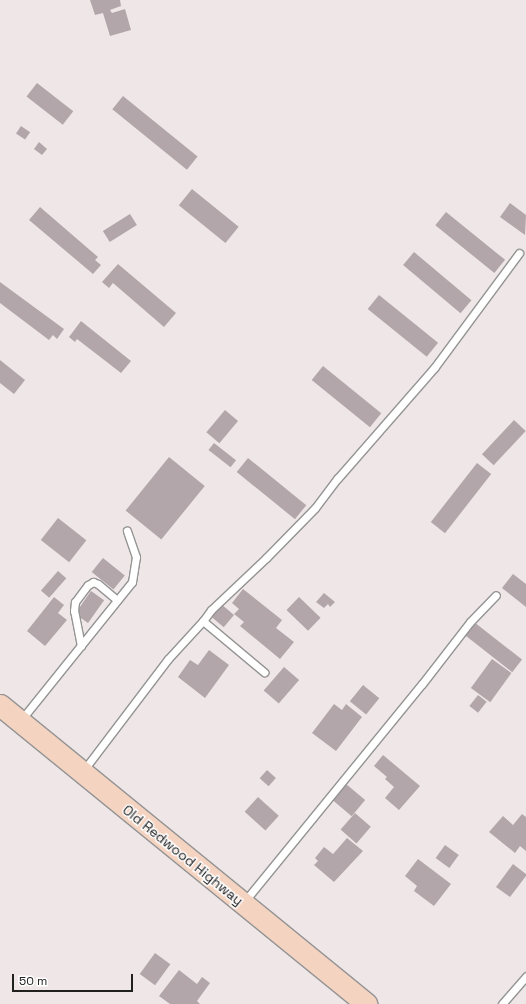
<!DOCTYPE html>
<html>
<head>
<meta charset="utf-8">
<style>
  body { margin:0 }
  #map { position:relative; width:526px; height:1004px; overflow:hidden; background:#efe7e7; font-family:"Space Grotesk",sans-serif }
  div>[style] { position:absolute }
  .building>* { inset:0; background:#b2a6aa; transform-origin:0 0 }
  .roads { filter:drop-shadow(1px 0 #949494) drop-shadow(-1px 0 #949494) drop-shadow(0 1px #949494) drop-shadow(0 -1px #949494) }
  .lane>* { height:7px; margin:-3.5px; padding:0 3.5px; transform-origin:3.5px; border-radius:3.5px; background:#fff }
  .secondary>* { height:21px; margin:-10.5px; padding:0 10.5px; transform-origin:10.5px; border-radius:10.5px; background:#f4d3c1 }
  span { translate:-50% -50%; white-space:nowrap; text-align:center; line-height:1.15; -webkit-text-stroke:3px #fff; paint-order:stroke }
  .street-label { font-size:14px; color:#202020 }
  .scale { position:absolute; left:12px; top:974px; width:121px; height:18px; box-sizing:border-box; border:2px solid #202020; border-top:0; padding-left:5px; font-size:12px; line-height:14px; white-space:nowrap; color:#202020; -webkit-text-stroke:3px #fff; paint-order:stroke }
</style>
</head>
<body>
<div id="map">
  <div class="building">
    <i style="clip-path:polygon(90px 0,120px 0,121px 6px,110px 10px,112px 13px,125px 9px,131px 30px,110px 36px,103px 13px,95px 15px)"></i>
    <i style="left:37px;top:83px;width:46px;height:17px;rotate:38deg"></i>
    <i style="left:123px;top:96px;width:96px;height:17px;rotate:39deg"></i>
    <i style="left:21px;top:126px;width:11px;height:9px;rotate:34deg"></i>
    <i style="clip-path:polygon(39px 142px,47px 149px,42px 155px,34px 149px)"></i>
    <i style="left:192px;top:189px;width:60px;height:21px;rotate:39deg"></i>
    <i style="clip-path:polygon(510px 203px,526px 215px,525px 235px,500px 217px)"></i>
    <i style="clip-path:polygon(40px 207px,98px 257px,95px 260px,101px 265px,93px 274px,29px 220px)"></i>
    <i style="left:446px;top:212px;width:76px;height:17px;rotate:39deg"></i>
    <i style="left:130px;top:214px;width:13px;height:32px;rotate:58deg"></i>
    <i style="left:414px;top:252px;width:75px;height:17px;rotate:40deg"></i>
    <i style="clip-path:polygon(118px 264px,176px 313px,164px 327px,113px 283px,109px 288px,102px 282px)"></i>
    <i style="clip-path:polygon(0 282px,64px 329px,57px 339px,53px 335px,49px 340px,0 303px)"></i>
    <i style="left:379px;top:295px;width:76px;height:18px;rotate:39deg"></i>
    <i style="clip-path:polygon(81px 321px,131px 361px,121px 373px,77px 339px,75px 342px,69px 337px)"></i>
    <i style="clip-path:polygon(0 360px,25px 380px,14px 394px,0 383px)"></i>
    <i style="left:323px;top:366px;width:75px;height:18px;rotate:39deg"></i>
    <i style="left:225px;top:410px;width:17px;height:29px;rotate:40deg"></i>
    <i style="left:514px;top:420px;width:16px;height:47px;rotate:43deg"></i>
    <i style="left:214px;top:443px;width:28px;height:9px;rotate:38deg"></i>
    <i style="left:169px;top:457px;width:46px;height:69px;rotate:39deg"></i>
    <i style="left:248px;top:458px;width:75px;height:18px;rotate:39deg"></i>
    <i style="left:477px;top:463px;width:18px;height:75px;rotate:38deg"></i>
    <i style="left:58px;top:518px;width:36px;height:28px;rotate:38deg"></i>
    <i style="left:103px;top:558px;width:28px;height:18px;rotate:39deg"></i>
    <i style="left:58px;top:571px;width:11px;height:26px;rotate:41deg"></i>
    <i style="clip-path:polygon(513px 574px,526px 584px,526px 607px,502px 588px)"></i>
    <i style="clip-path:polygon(243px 589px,282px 620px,276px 628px,294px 642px,280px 659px,240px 626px,244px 622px,234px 614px,239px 609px,232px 603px)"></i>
    <i style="left:91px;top:591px;width:16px;height:28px;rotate:35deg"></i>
    <i style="clip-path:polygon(324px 593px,335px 602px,330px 607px,328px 604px,324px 608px,316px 602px)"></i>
    <i style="clip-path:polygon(54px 597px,64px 605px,58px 613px,67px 620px,45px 646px,27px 631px)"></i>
    <i style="left:299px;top:597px;width:30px;height:18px;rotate:44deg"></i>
    <i style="left:221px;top:604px;width:17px;height:16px;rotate:40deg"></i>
    <i style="left:474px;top:622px;width:61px;height:16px;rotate:38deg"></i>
    <i style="clip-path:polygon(209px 650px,229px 665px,205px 698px,178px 677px,190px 660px,198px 665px)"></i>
    <i style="left:492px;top:659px;width:24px;height:36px;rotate:36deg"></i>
    <i style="left:284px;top:667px;width:20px;height:31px;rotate:41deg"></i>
    <i style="left:363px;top:685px;width:21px;height:21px;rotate:39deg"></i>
    <i style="left:478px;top:695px;width:11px;height:14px;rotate:38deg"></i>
    <i style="clip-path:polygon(334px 704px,342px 710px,346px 704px,362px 717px,336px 751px,312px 733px)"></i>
    <i style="clip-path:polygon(383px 755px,420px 786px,399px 810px,385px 798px,394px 787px,385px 779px,387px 777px,374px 766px)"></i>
    <i style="left:267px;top:770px;width:12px;height:11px;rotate:42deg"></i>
    <i style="left:346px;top:784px;width:25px;height:21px;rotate:40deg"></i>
    <i style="left:258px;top:797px;width:28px;height:20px;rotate:42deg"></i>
    <i style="left:355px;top:813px;width:21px;height:22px;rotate:41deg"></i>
    <i style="clip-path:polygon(522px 814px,526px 817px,526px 851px,520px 846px,515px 853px,489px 832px,503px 816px,513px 825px)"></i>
    <i style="clip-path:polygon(347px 838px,363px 851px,334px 882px,314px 865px,318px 861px,315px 858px,324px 847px,333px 854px)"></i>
    <i style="left:445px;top:845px;width:17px;height:16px;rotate:36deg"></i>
    <i style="clip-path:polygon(418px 859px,451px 884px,434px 906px,414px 891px,417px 886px,405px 876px)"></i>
    <i style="clip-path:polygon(513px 864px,526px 874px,526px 876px,510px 897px,496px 887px)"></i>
    <i style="left:155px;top:953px;width:19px;height:26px;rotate:36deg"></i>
    <i style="clip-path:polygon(179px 970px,197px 984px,202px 977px,210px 983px,197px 1001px,200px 1004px,170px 1004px,159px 996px)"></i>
  </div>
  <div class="roads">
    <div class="lane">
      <i style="left:203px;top:621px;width:80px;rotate:39.9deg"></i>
      <i style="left:81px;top:646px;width:36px;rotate:-101deg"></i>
      <i style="left:74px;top:611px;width:9px;rotate:-84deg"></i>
      <i style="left:75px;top:602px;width:21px;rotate:-53deg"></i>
      <i style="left:88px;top:585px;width:6px;rotate:-31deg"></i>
      <i style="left:93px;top:582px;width:5px;rotate:22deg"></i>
      <i style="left:98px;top:584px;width:25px;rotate:40deg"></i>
      <i style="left:21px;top:720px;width:177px;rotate:-51.2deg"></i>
      <i style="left:132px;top:582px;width:25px;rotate:-81deg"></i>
      <i style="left:136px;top:557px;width:28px;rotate:-109deg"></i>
      <i style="left:83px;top:771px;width:141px;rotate:-52.8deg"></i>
      <i style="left:168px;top:659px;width:52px;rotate:-47.4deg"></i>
      <i style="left:203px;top:621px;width:14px;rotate:-54deg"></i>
      <i style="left:211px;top:610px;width:76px;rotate:-43.4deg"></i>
      <i style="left:266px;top:558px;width:70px;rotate:-45.6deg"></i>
      <i style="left:315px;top:508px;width:38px;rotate:-53deg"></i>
      <i style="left:338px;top:478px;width:146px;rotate:-48.9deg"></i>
      <i style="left:434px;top:368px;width:143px;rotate:-53.5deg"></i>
      <i style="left:244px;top:902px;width:281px;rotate:-50.8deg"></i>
      <i style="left:422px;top:684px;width:78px;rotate:-52.3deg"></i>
      <i style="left:470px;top:622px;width:37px;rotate:-46deg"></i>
      <i style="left:502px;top:1004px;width:37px;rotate:-49deg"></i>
    </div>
    <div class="secondary">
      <i style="left:0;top:705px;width:473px;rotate:39.2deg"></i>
    </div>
  </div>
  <div class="street-label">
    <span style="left:183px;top:855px;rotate:39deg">Old Redwood Highway</span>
  </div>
  <div class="scale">50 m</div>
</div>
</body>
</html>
